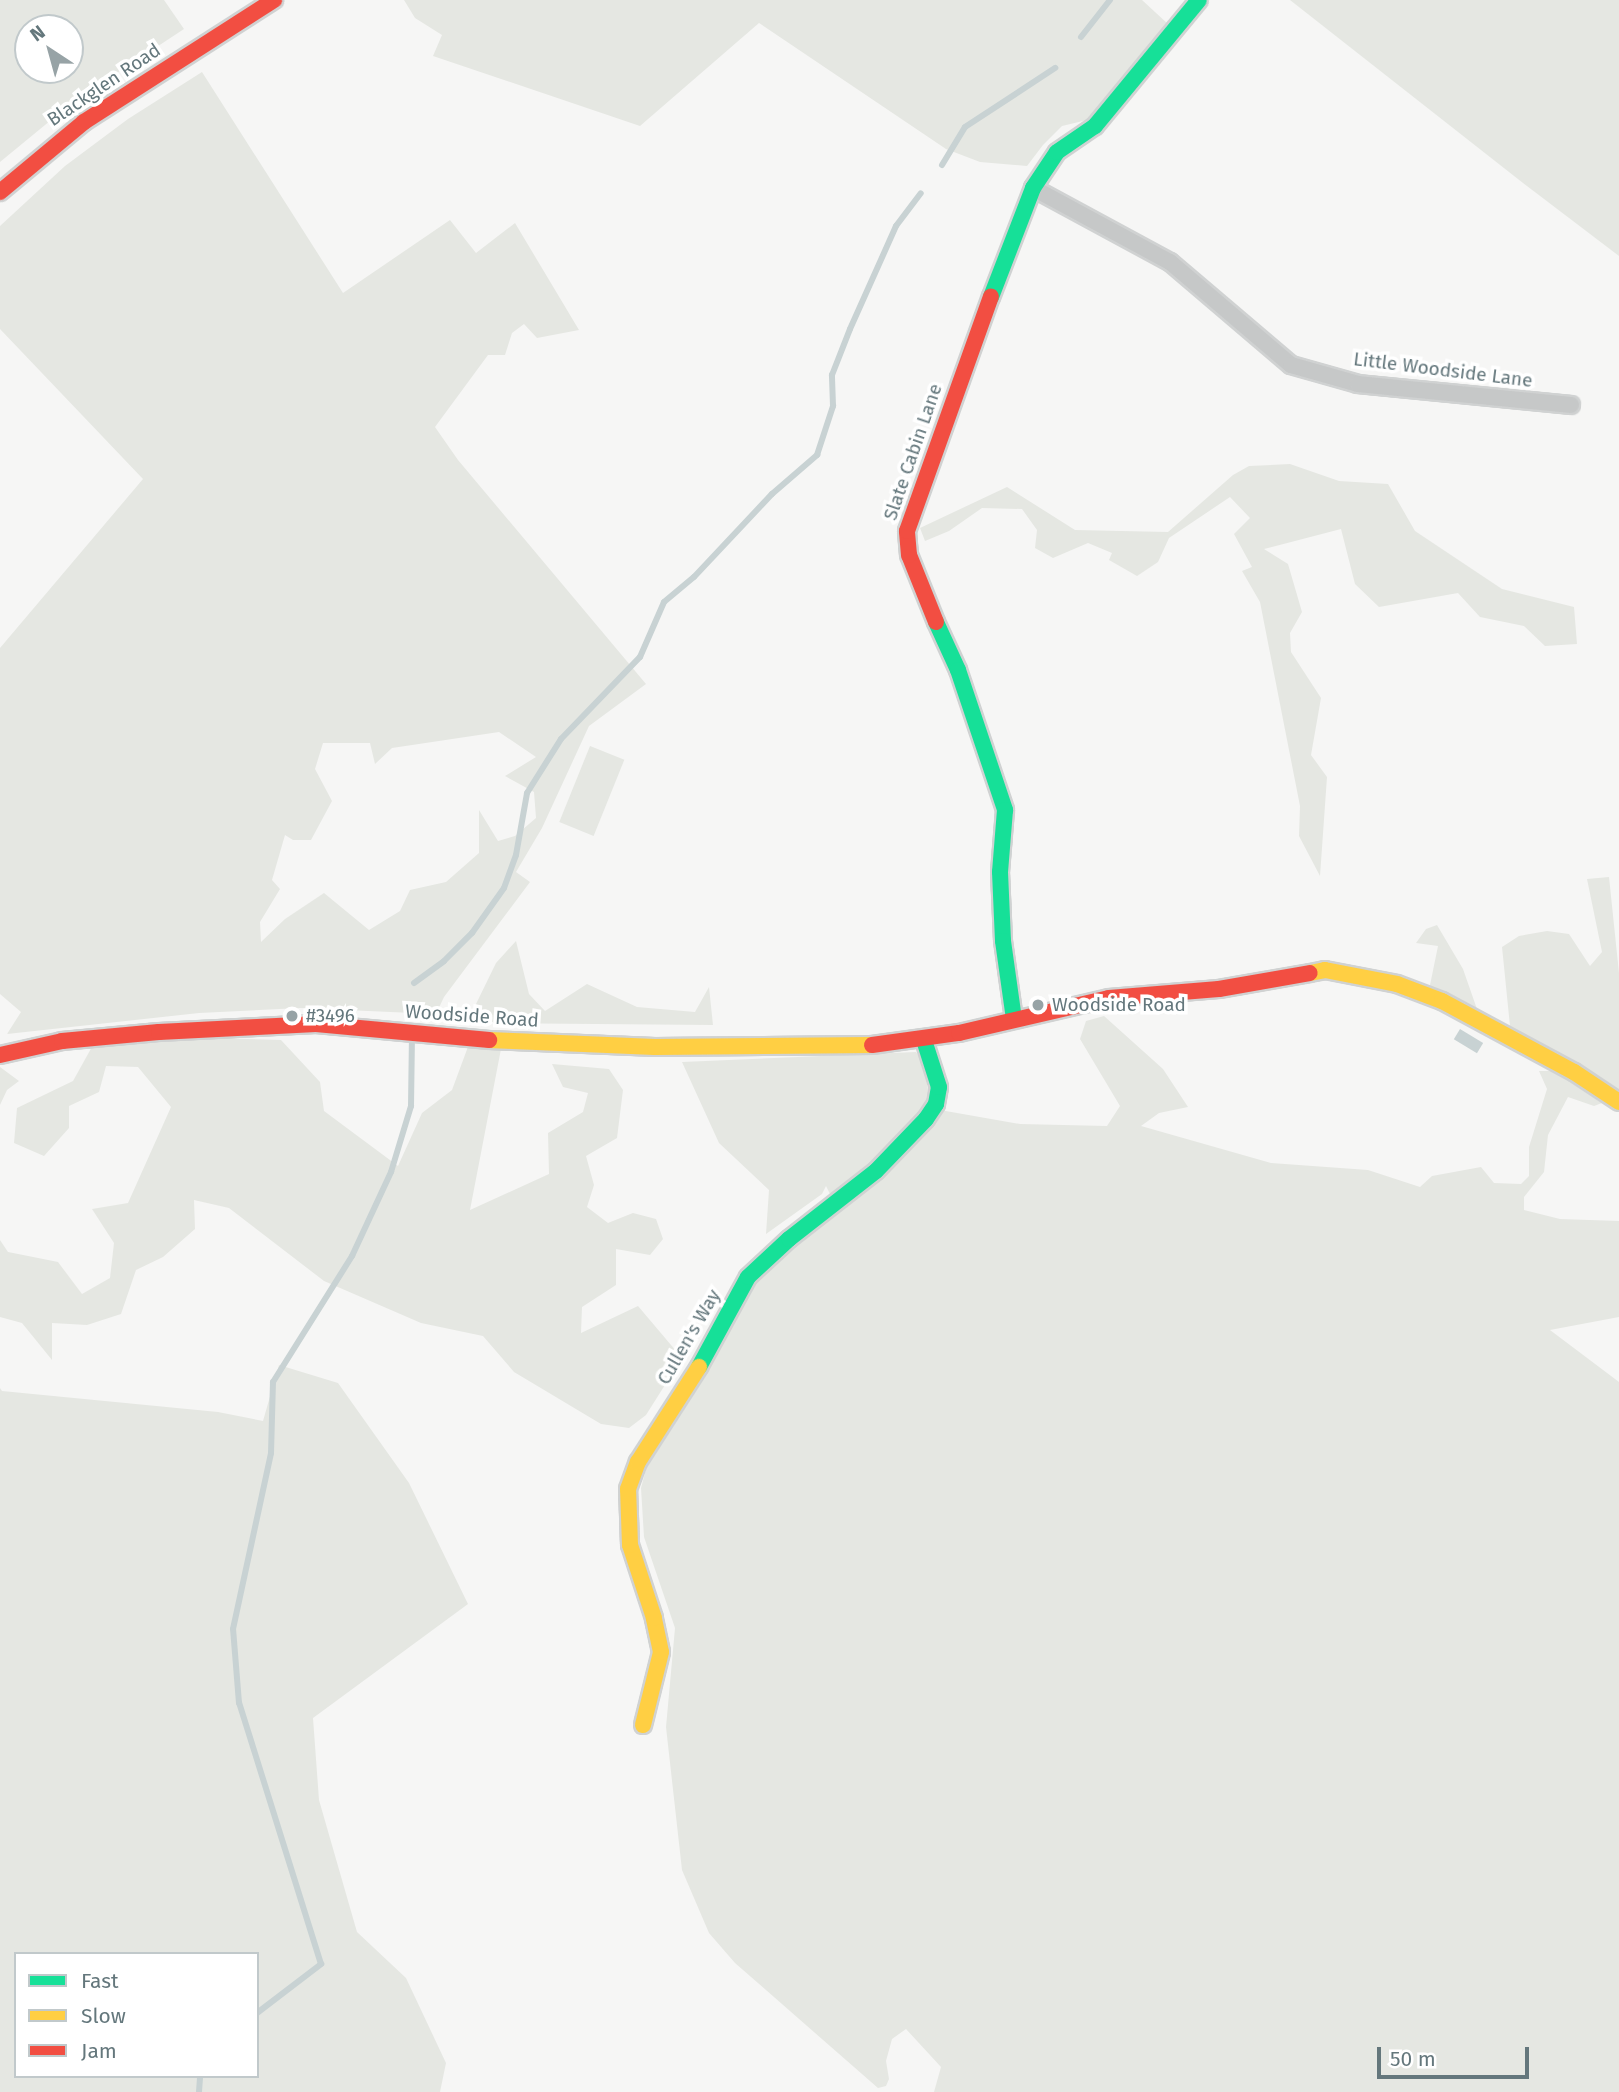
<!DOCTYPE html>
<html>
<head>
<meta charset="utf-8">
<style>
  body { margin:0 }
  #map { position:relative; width:1619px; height:2092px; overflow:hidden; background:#f6f6f5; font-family:"Fira Sans",sans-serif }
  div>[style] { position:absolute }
  .green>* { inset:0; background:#e5e7e2; transform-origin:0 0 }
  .water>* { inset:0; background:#c8d2d3; transform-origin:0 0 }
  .stream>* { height:6px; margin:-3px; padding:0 3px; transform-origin:3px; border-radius:3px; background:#c8d2d3 }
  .roads { filter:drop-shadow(2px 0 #d0d2d2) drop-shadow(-2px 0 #d0d2d2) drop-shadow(0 2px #d0d2d2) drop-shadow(0 -2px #d0d2d2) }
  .street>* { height:16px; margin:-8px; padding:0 8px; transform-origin:8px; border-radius:8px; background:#c6c8c8 }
  .fast>* { height:16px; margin:-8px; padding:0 8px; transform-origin:8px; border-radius:8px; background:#16e098 }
  .slow>* { height:16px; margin:-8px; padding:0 8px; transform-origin:8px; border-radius:8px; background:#ffcf43 }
  .jam>* { height:16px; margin:-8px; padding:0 8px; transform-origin:8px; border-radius:8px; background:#f24e42 }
  .dots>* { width:19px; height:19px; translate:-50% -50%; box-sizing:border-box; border:4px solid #fff; border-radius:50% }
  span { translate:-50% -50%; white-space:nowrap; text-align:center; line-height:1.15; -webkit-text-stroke:7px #fff; paint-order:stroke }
  .street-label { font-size:19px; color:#64777c }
  .poi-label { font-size:19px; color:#64777c }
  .left { translate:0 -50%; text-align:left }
  .legend { position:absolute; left:14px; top:1952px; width:245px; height:126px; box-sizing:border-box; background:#fff; border:2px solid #c1c9cb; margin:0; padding:9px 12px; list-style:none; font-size:21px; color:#64777c }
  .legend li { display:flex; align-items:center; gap:14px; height:35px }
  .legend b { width:35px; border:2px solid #c1c9cb }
  .north { position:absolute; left:14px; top:14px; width:70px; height:70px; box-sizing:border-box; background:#fff; border:2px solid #c1c9cb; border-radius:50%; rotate:324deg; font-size:19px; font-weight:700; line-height:28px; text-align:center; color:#64777c }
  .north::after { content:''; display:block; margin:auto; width:24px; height:32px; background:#97a3a6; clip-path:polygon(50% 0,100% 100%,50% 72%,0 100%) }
  .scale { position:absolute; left:1377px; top:2047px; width:152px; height:32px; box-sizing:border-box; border:4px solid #64777c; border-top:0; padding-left:9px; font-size:21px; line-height:24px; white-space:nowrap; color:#64777c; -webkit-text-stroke:5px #fff; paint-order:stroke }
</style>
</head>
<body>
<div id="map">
  <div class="green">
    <i style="clip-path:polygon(evenodd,0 0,164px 0,184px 29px,73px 102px,0 162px,0 0,28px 28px,70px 28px,70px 70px,28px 70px,28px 28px)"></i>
    <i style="clip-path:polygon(404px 0,1142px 0,1168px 24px,1087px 120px,1062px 126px,1043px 145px,1027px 166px,980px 162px,946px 149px,759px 23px,640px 126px,433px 56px,442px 35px,415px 18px)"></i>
    <i style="clip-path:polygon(1290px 0,1619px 0,1619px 256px,1523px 183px)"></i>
    <i style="clip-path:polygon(evenodd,202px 72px,343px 293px,450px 220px,476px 253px,515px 223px,579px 330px,537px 338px,524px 324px,512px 333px,505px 355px,488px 355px,435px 427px,458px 460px,646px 684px,589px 726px,542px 828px,516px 872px,530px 882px,444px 997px,436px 1014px,300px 1008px,199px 1013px,7px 1034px,21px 1012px,0 994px,0 648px,143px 479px,0 329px,0 226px,65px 166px,128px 119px,202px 72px,499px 732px,536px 757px,505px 776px,534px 792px,536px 818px,515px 836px,498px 841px,479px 810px,479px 853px,446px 882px,410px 890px,400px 911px,369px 930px,324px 893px,285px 919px,261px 942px,260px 922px,280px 889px,272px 880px,285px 835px,293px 840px,311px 840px,332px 801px,315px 769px,323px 743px,370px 743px,375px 764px,392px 748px,499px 732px)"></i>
    <i style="clip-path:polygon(1290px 464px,1339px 481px,1388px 484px,1415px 531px,1502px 589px,1574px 607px,1577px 644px,1545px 646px,1524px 626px,1480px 617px,1458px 593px,1379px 607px,1355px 584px,1341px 529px,1264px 549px,1288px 564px,1302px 612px,1290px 633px,1291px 652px,1321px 698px,1311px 755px,1327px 777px,1320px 876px,1299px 836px,1300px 806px,1260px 602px,1242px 571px,1252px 567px,1234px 534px,1250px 518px,1230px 497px,1169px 538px,1158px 562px,1137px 576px,1109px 560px,1112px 553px,1088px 543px,1053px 558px,1035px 548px,1037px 530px,1022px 509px,982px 508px,949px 531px,925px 541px,920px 528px,1007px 487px,1075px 530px,1168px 532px,1233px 475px,1249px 466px)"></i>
    <i style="left:590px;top:746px;width:37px;height:82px;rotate:22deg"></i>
    <i style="clip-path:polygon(1609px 877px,1619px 973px,1619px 1092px,1510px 1026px,1502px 947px,1519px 936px,1547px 931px,1569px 934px,1590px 966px,1602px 952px,1587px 879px)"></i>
    <i style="clip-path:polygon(1437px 925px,1463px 969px,1478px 1012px,1429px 990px,1438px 946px,1416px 943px,1426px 929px)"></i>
    <i style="clip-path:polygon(516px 941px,529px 994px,545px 1011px,587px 984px,637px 1007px,695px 1012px,709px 987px,713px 1025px,486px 1023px,476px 1004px,496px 963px)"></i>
    <i style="clip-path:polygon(1104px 1016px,1163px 1069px,1188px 1107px,1159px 1113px,1141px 1126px,1271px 1163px,1368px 1170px,1420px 1187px,1432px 1176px,1481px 1167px,1494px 1183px,1521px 1184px,1529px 1176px,1529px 1147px,1547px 1089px,1539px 1071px,1554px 1071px,1602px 1103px,1594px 1106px,1568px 1097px,1548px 1135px,1544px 1172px,1524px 1197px,1524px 1210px,1560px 1219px,1619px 1221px,1619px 1317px,1550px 1330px,1619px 1382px,1619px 2092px,934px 2092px,941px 2067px,906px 2029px,892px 2039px,886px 2061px,889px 2079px,886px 2086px,878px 2088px,735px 1963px,709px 1933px,682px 1870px,666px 1727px,675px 1628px,644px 1537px,641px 1488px,646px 1469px,750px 1289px,940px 1110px,1020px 1124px,1107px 1126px,1120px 1106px,1080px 1039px,1086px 1021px)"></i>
    <i style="clip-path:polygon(145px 1036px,281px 1040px,320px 1082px,324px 1111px,398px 1166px,422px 1113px,452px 1090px,469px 1044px,501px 1049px,470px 1210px,549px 1174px,548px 1133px,583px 1112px,588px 1093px,563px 1087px,552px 1064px,609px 1069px,623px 1090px,617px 1138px,586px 1156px,594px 1185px,587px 1207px,608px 1223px,633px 1213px,656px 1219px,663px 1239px,650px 1255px,616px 1249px,616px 1285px,582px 1307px,581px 1333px,638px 1306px,682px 1358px,646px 1415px,629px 1428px,601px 1424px,514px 1372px,483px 1336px,421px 1323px,324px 1281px,229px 1208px,194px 1200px,195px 1229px,163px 1257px,136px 1270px,121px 1314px,87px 1325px,52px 1323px,52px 1360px,22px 1323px,0 1317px,0 1240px,8px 1252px,58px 1262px,82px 1294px,110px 1278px,114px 1243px,92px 1209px,128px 1203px,171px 1107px,138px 1067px,106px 1066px,99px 1092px,69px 1106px,69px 1128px,44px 1156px,14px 1143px,17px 1108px,73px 1081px,93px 1045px)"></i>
    <i style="clip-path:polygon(916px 1052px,924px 1063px,930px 1103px,878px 1163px,830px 1194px,826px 1186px,822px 1194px,766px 1234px,769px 1190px,719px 1143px,682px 1062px)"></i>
    <i style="clip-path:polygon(0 1067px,19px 1081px,7px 1090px,0 1105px)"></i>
    <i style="clip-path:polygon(evenodd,279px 1365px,338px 1383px,409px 1483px,468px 1604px,313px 1718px,319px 1800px,357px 1932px,406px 1978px,446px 2063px,440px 2092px,0 2092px,0 1388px,2px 1391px,218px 1412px,263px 1421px,279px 1365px,16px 1954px,257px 1954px,257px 2076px,16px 2076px,16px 1954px)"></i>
  </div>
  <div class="water">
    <i style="left:1460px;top:1029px;width:27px;height:12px;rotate:31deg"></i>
  </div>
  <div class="stream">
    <i style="left:1081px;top:37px;width:47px;rotate:-51.9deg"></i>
    <i style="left:942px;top:165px;width:44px;rotate:-58.8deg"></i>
    <i style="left:965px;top:127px;width:108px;rotate:-33.2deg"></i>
    <i style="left:414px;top:983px;width:37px;rotate:-36deg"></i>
    <i style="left:444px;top:961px;width:40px;rotate:-45deg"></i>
    <i style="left:472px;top:933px;width:55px;rotate:-54.6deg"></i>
    <i style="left:504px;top:888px;width:35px;rotate:-70deg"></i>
    <i style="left:516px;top:855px;width:63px;rotate:-79.9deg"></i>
    <i style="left:527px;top:793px;width:64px;rotate:-57.8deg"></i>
    <i style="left:561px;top:739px;width:114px;rotate:-46.1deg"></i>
    <i style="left:640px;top:657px;width:60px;rotate:-66.4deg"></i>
    <i style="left:664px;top:602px;width:39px;rotate:-40deg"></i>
    <i style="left:694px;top:577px;width:114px;rotate:-46.8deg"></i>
    <i style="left:772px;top:494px;width:60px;rotate:-40.9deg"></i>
    <i style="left:817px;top:455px;width:52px;rotate:-71.9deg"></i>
    <i style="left:833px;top:406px;width:31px;rotate:-92deg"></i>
    <i style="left:832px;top:375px;width:49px;rotate:-68.6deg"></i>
    <i style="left:850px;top:329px;width:113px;rotate:-65.9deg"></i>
    <i style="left:896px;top:226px;width:41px;rotate:-52.9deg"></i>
    <i style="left:257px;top:2013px;width:81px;rotate:-37.4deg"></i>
    <i style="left:321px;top:1964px;width:274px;rotate:-107.4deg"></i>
    <i style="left:239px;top:1703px;width:74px;rotate:-94.6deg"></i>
    <i style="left:233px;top:1629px;width:180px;rotate:-77.8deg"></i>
    <i style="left:271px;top:1453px;width:71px;rotate:-88.4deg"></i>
    <i style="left:273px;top:1382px;width:149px;rotate:-57.9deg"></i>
    <i style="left:352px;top:1256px;width:93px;rotate:-65.1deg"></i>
    <i style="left:391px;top:1172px;width:69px;rotate:-73.1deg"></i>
    <i style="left:411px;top:1106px;width:69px;rotate:-89.2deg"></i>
    <i style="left:199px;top:2092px;width:16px;rotate:-86deg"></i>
  </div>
  <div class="roads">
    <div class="street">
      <i style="left:1033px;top:188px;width:156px;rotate:28.4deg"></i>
      <i style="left:1170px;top:262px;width:159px;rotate:40.4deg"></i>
      <i style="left:1291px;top:365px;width:70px;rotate:15.8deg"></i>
      <i style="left:1358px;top:384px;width:214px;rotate:5.6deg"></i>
    </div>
    <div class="fast">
      <i style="left:991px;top:297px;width:117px;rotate:-68.9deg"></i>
      <i style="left:1033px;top:188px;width:43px;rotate:-56.3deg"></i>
      <i style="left:1057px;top:152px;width:46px;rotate:-34.4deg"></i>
      <i style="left:1095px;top:126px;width:163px;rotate:-50.5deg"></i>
      <i style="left:936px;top:622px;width:53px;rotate:65.4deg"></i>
      <i style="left:958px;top:670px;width:148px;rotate:71.4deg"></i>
      <i style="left:1005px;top:810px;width:62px;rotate:94.6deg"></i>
      <i style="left:1000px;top:872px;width:69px;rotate:87.5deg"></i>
      <i style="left:1003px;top:941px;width:79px;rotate:82deg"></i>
      <i style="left:699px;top:1367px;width:102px;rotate:-61.4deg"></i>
      <i style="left:748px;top:1277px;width:56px;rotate:-42.8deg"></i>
      <i style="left:789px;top:1239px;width:110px;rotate:-38deg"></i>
      <i style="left:876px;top:1171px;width:72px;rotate:-46.1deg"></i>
      <i style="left:926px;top:1119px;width:18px;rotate:-56deg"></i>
      <i style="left:936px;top:1104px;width:17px;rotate:-80deg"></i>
      <i style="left:939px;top:1087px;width:49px;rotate:-107.7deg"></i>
    </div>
    <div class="slow">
      <i style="left:1310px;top:973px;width:15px;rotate:-11deg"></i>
      <i style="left:1325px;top:970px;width:73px;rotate:11deg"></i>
      <i style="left:1397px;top:984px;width:48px;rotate:20.7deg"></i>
      <i style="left:1442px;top:1001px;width:150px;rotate:28.3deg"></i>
      <i style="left:1574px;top:1072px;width:54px;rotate:33.7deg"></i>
      <i style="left:489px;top:1040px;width:166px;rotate:2.4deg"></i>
      <i style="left:655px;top:1047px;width:217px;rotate:-0.5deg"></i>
      <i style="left:643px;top:1725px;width:75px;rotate:-76.1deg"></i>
      <i style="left:661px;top:1652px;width:35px;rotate:-102deg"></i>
      <i style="left:654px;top:1618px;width:77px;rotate:-108.2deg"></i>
      <i style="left:630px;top:1545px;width:56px;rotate:-92deg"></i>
      <i style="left:628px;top:1489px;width:29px;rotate:-70deg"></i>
      <i style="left:638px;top:1462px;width:113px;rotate:-57.3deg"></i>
    </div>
    <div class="jam">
      <i style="left:0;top:192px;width:109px;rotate:-39.8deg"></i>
      <i style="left:84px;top:122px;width:226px;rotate:-32.7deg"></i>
      <i style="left:936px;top:622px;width:72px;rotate:-111.9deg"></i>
      <i style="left:909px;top:555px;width:24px;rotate:-95deg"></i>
      <i style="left:907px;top:531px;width:249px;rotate:-70.3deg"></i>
      <i style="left:872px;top:1045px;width:88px;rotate:-7.9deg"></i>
      <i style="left:959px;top:1033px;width:154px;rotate:-13.1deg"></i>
      <i style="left:1109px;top:998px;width:110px;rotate:-4.7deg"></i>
      <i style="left:1219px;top:989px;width:92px;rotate:-10deg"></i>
      <i style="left:0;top:1055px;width:64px;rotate:-12.7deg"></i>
      <i style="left:62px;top:1041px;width:97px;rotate:-5.3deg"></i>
      <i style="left:159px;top:1032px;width:157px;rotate:-2.9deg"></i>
      <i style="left:316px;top:1024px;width:174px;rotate:5.3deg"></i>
    </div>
  </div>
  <div class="dots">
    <i style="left:1038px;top:1005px;background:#97a3a6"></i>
    <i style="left:292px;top:1016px;background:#97a3a6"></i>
  </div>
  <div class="street-label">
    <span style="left:104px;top:85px;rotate:-34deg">Blackglen Road</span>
    <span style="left:1443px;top:370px;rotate:7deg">Little Woodside Lane</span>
    <span style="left:913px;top:452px;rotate:-71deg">Slate Cabin Lane</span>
    <span style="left:472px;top:1016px;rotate:4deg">Woodside Road</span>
    <span style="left:689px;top:1337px;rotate:-60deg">Cullen's Way</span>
  </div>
  <div class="poi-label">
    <span class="left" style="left:1052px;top:1005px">Woodside Road</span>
    <span class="left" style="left:306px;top:1016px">#3496</span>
  </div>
  <ul class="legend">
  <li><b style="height:9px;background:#16e098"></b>Fast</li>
  <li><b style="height:9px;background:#ffcf43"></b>Slow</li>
  <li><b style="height:9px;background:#f24e42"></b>Jam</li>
  </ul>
  <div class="north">N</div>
  <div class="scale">50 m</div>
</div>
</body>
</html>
